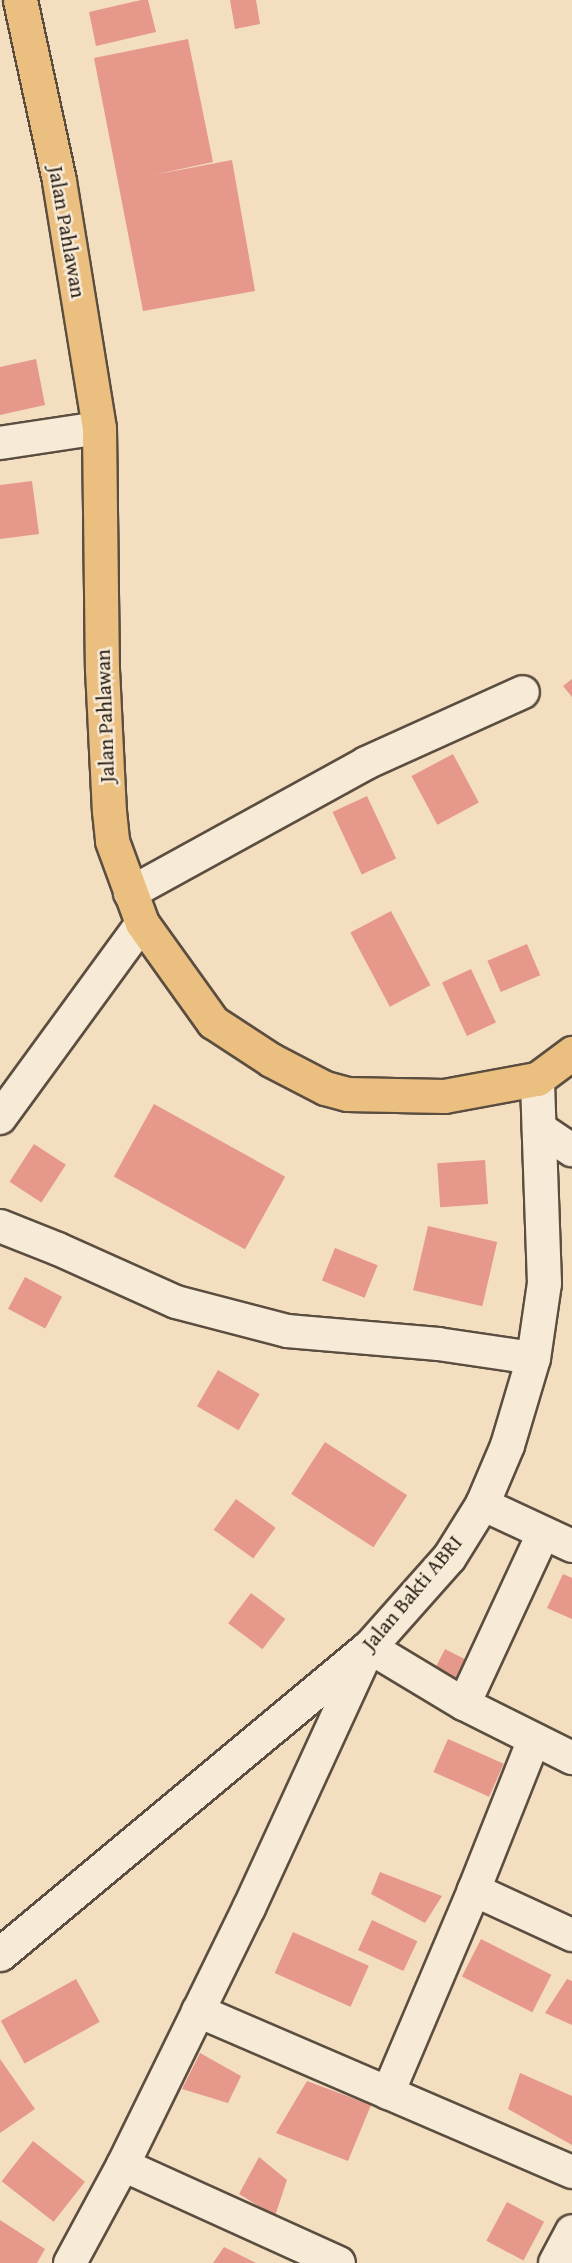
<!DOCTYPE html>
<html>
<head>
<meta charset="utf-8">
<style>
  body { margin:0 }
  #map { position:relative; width:572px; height:2263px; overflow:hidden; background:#f3dec0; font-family:"Gentium Book Plus",serif }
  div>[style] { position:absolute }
  .building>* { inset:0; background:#e6998b; transform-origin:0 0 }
  .roads { filter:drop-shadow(2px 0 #5b4e40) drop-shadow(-2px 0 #5b4e40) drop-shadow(0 2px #5b4e40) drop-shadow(0 -2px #5b4e40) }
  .minor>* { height:32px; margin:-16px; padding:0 16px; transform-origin:16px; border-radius:16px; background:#f7ead6 }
  .tertiary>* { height:33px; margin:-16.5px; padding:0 16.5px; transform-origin:16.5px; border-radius:16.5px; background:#f7ead6 }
  .trunk>* { height:33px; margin:-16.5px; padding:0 16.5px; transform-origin:16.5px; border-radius:16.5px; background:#eabf80 }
  span { translate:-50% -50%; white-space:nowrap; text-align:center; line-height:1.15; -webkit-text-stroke:5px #f7ead6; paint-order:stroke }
  .street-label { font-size:21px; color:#281e15 }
</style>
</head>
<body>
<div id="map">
  <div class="building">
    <i style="clip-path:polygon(141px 0,148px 0,156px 32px,96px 46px,89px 12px)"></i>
    <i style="clip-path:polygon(230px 0,256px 0,260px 24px,235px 29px)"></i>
    <i style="clip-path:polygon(188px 39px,213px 162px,153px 175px,232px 160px,255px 291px,143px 311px,94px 58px)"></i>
    <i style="clip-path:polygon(36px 359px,45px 405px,0 415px,0 367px)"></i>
    <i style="clip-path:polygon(32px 481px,39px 534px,0 539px,0 485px)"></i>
    <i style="clip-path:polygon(572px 679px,572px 697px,563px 686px)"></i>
    <i style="left:453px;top:754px;width:55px;height:47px;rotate:62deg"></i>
    <i style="left:367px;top:796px;width:69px;height:38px;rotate:65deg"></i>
    <i style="left:391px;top:911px;width:84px;height:46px;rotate:62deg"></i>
    <i style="left:527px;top:944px;width:34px;height:43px;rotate:67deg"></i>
    <i style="left:471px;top:969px;width:59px;height:32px;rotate:65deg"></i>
    <i style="left:154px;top:1104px;width:150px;height:83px;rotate:29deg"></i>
    <i style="left:34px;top:1144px;width:38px;height:45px;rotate:33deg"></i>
    <i style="left:485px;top:1160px;width:44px;height:48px;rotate:86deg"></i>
    <i style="left:428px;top:1226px;width:71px;height:66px;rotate:13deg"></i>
    <i style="left:335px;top:1248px;width:46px;height:35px;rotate:22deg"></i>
    <i style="left:25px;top:1277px;width:42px;height:36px;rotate:28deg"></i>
    <i style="left:218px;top:1370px;width:48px;height:42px;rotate:30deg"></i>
    <i style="left:325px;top:1442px;width:98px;height:62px;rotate:33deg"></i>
    <i style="left:236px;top:1499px;width:49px;height:38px;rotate:36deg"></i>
    <i style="clip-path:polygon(563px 1574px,572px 1578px,572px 1619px,547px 1608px)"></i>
    <i style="left:251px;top:1593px;width:43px;height:38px;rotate:37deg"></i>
    <i style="left:445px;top:1649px;width:28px;height:30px;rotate:27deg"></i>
    <i style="left:448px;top:1739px;width:61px;height:36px;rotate:24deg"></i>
    <i style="clip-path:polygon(380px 1872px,442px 1896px,425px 1923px,371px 1894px)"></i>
    <i style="left:372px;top:1920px;width:50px;height:33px;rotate:25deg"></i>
    <i style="left:293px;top:1932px;width:83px;height:45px;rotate:24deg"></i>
    <i style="left:481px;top:1939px;width:79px;height:42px;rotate:27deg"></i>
    <i style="left:76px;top:1979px;width:49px;height:86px;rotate:61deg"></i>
    <i style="clip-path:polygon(567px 1979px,572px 1981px,572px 2025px,545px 2013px)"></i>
    <i style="clip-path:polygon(200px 2053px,241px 2076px,228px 2103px,182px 2089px)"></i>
    <i style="clip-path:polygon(0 2059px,35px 2109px,0 2133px)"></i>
    <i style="clip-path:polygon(520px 2073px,572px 2096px,572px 2145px,508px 2109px)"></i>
    <i style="clip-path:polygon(307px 2081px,371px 2105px,348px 2161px,276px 2133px)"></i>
    <i style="left:33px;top:2141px;width:66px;height:51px;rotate:38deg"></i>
    <i style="clip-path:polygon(259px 2157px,287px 2180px,275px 2216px,239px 2194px)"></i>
    <i style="left:507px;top:2202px;width:42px;height:44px;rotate:28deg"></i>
    <i style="clip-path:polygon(0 2220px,45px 2249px,37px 2263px,0 2263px)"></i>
    <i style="clip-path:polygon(224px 2247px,256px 2263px,213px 2263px)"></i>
  </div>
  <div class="roads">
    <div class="minor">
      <i style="left:0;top:443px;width:100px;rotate:-8.6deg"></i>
      <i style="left:130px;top:893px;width:269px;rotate:-28.8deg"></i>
      <i style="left:366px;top:763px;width:172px;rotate:-24.3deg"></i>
      <i style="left:0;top:1118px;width:241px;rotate:-53.9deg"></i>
      <i style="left:539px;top:1128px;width:40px;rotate:34deg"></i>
      <i style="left:0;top:1226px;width:62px;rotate:21.6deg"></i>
      <i style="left:58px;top:1249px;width:129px;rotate:24.2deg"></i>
      <i style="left:176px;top:1302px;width:115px;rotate:14.6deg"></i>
      <i style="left:287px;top:1331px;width:152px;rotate:4.9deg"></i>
      <i style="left:438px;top:1344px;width:96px;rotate:8.4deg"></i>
      <i style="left:482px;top:1504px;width:99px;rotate:25deg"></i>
      <i style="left:464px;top:1704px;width:187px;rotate:-65.1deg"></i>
      <i style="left:474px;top:1890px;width:108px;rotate:24.7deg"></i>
      <i style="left:198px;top:2011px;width:407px;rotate:23.3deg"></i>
      <i style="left:388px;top:2093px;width:220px;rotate:-67deg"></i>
      <i style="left:474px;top:1890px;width:162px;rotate:-68.3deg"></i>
      <i style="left:123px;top:2165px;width:237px;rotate:24.4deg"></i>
      <i style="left:70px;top:2263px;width:111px;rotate:-61.6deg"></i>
      <i style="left:123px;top:2165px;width:286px;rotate:-63.9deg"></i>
      <i style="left:249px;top:1908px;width:287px;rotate:-65.3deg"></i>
      <i style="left:369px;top:1647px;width:111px;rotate:31deg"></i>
      <i style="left:464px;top:1704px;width:121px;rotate:26.6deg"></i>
      <i style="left:555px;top:2263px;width:36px;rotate:-62deg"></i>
    </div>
    <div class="tertiary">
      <i style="left:0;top:1954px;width:480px;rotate:-39.8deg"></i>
      <i style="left:369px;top:1647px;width:120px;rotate:-48.4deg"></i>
      <i style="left:449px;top:1557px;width:62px;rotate:-58.1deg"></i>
      <i style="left:482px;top:1504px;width:64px;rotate:-67deg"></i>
      <i style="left:507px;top:1445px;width:91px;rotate:-73.4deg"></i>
      <i style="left:533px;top:1358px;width:76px;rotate:-81.7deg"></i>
      <i style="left:544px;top:1283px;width:204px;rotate:-92deg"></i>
    </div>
    <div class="trunk">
      <i style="left:20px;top:0;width:185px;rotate:77.8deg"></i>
      <i style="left:59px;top:181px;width:250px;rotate:80.8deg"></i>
      <i style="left:99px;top:428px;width:241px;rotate:89.3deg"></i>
      <i style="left:102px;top:669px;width:142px;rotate:87.2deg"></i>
      <i style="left:109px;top:811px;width:30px;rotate:84deg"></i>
      <i style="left:112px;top:841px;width:87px;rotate:69.9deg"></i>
      <i style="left:142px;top:923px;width:122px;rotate:54.4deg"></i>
      <i style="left:213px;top:1022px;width:69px;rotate:33.2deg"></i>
      <i style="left:271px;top:1060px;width:61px;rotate:27.4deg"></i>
      <i style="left:325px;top:1088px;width:23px;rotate:15deg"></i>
      <i style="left:347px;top:1094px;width:97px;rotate:1.2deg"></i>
      <i style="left:444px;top:1096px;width:95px;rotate:-10.4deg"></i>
      <i style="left:537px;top:1079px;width:44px;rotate:-36.6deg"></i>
    </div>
  </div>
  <div class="street-label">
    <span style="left:67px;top:232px;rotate:80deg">Jalan Pahlawan</span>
    <span style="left:105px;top:716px;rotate:-92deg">Jalan Pahlawan</span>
    <span style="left:412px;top:1593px;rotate:-50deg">Jalan Bakti ABRI</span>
  </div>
</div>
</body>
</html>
